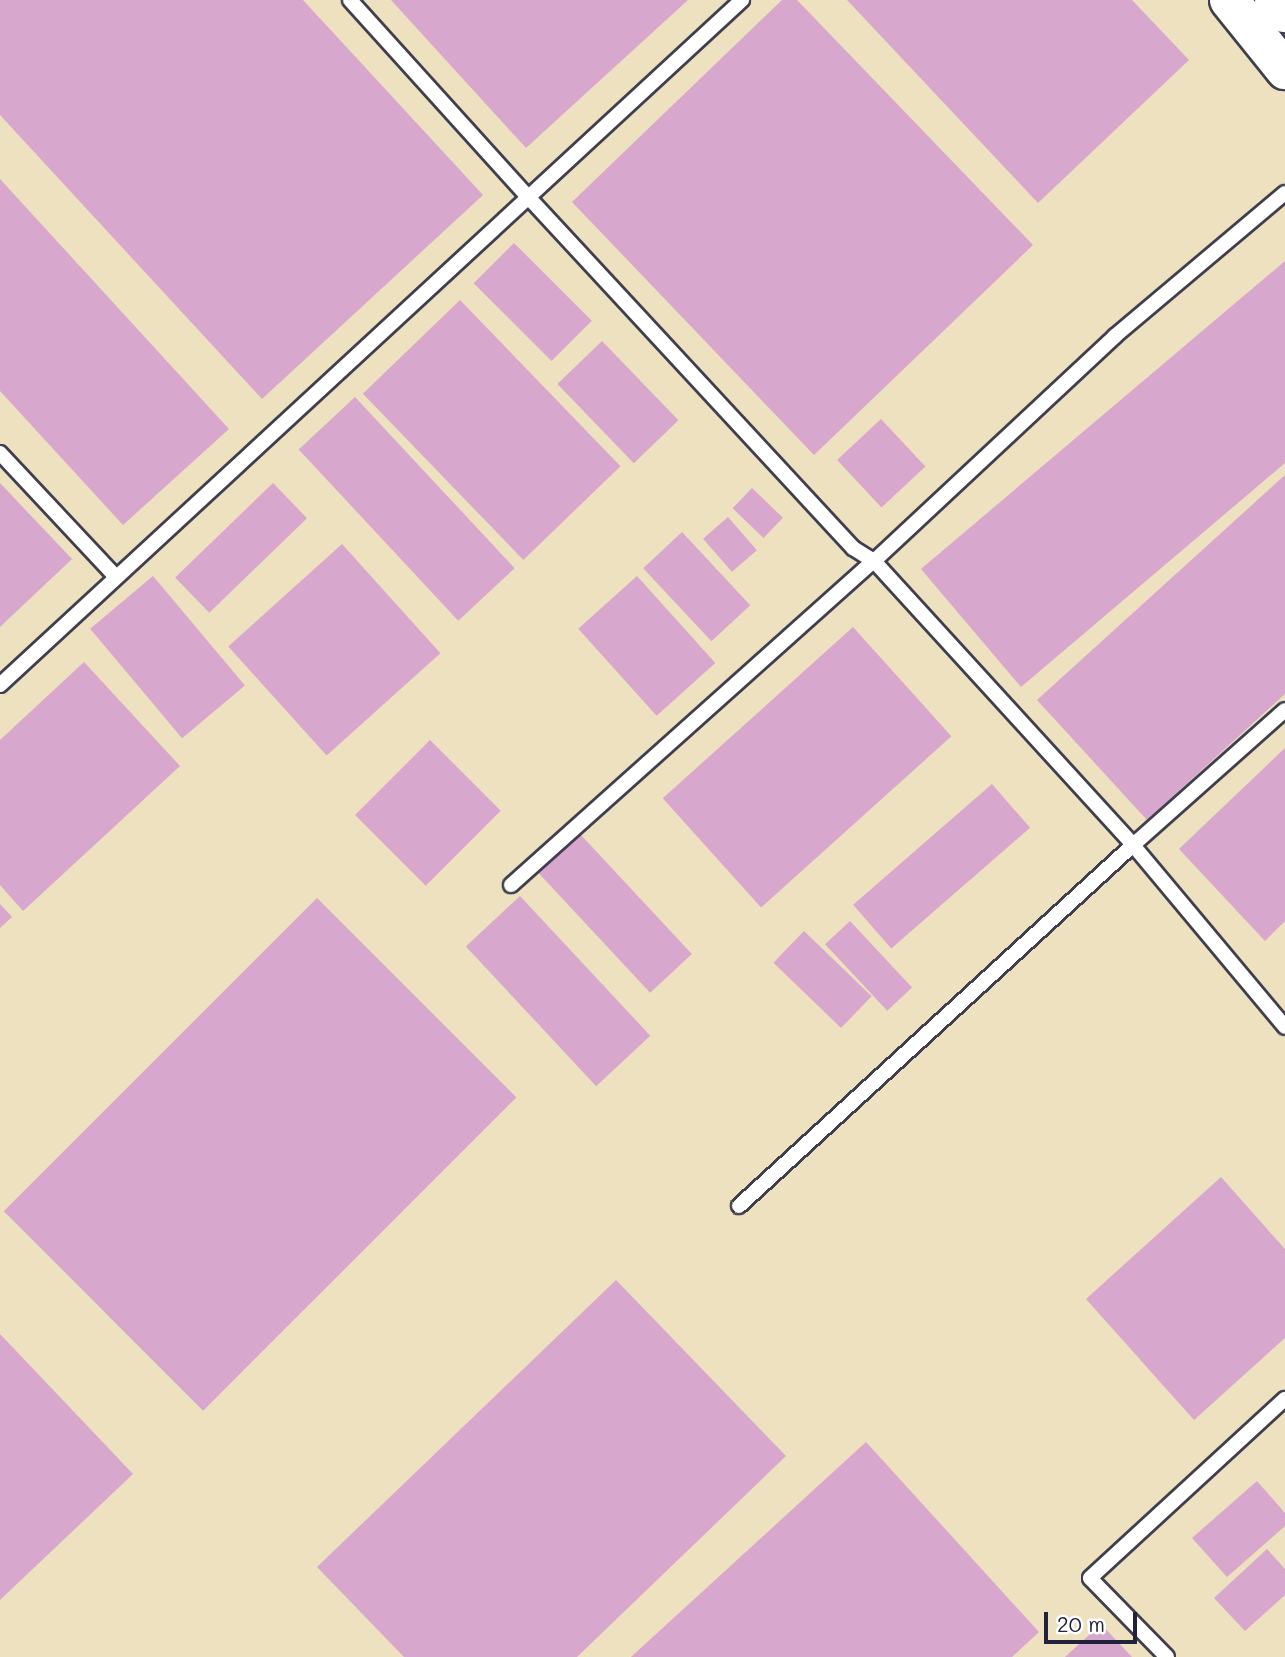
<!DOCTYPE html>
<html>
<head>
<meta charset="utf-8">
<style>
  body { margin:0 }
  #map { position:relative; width:1285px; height:1657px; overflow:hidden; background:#ede1c0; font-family:Mali,sans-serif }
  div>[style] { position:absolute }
  .building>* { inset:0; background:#d7a7cd; transform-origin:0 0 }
  .roads { filter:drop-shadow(2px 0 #403f4f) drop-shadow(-2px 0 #403f4f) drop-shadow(0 2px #403f4f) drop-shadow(0 -2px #403f4f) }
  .lane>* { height:14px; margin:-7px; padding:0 7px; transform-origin:7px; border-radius:7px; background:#fff }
  .primary>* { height:38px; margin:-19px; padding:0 19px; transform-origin:19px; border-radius:19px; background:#fff }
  span { translate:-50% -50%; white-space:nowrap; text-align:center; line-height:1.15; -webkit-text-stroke:5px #fff; paint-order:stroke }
  .scale { position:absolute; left:1044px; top:1612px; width:93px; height:32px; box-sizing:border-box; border:4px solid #22223b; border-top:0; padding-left:9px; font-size:21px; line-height:24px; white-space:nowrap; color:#22223b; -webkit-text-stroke:5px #fff; paint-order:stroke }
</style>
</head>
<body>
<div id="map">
  <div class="building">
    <i style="clip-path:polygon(0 0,303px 0,483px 195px,262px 399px,0 115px)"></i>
    <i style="clip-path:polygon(391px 0,688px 0,526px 148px)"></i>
    <i style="clip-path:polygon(782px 0,797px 0,1033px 245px,814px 455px,572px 202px)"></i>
    <i style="clip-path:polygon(847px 0,1132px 0,1189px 60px,1038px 203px)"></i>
    <i style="clip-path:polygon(0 179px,229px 429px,123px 525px,0 391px)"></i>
    <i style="left:514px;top:243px;width:110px;height:57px;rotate:45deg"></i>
    <i style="clip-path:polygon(1285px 261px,1285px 463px,1021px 687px,921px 569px)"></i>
    <i style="left:460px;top:300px;width:231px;height:135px;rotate:46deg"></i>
    <i style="left:602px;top:341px;width:110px;height:62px;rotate:46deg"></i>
    <i style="left:355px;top:397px;width:234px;height:77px;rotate:47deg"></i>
    <i style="left:881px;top:419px;width:65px;height:60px;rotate:47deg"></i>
    <i style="clip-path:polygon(1285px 475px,1285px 694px,1147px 820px,1037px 700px)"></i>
    <i style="clip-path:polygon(0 483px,72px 559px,0 627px)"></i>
    <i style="left:273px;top:483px;width:49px;height:136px;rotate:46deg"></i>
    <i style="left:752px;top:488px;width:43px;height:28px;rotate:44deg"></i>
    <i style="left:728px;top:517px;width:44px;height:33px;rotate:49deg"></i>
    <i style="left:682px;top:532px;width:100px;height:53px;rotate:47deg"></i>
    <i style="left:342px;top:544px;width:147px;height:153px;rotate:48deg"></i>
    <i style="left:153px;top:576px;width:143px;height:82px;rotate:50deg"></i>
    <i style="left:637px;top:576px;width:117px;height:79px;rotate:48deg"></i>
    <i style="left:853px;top:627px;width:147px;height:256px;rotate:48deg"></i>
    <i style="clip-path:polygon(84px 662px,180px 766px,23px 911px,0 885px,0 740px)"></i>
    <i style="left:430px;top:740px;width:100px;height:106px;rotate:45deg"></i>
    <i style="clip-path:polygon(1285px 748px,1285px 921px,1265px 941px,1179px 849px)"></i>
    <i style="left:992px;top:784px;width:58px;height:184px;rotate:49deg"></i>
    <i style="left:580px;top:834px;width:164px;height:57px;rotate:47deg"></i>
    <i style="left:520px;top:896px;width:191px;height:74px;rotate:47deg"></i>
    <i style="left:317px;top:898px;width:282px;height:443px;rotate:45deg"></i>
    <i style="clip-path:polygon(0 904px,12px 917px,0 928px)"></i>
    <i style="left:850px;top:921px;width:91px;height:34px;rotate:47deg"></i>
    <i style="left:804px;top:931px;width:94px;height:44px;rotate:44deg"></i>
    <i style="clip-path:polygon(1221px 1177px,1285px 1249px,1285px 1338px,1194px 1420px,1086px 1299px)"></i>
    <i style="clip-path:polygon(616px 1280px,786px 1456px,577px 1657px,404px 1657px,317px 1567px)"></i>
    <i style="clip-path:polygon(0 1334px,133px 1474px,0 1600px)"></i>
    <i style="clip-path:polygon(866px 1442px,1039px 1632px,1012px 1657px,631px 1657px)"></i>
    <i style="clip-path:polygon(1257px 1481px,1285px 1513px,1285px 1526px,1227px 1577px,1192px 1538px)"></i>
    <i style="clip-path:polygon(1267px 1549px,1285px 1569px,1285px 1595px,1245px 1631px,1214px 1598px)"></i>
    <i style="clip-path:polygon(1101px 1624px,1132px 1657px,1065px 1657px)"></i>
  </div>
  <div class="roads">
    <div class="lane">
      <i style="left:350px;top:0;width:267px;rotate:47.9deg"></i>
      <i style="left:529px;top:198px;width:477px;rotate:47.2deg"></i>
      <i style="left:853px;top:548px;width:25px;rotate:32deg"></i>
      <i style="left:874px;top:561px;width:384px;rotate:47.6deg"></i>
      <i style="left:1133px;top:845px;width:237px;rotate:50.1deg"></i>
      <i style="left:0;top:453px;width:170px;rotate:46.9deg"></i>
      <i style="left:0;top:685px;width:1010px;rotate:-42.71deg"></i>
      <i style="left:511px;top:885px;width:487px;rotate:-41.8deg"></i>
      <i style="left:874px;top:561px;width:330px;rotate:-43deg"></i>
      <i style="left:1115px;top:336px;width:222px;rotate:-40.1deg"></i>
      <i style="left:739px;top:1206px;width:534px;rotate:-42.5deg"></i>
      <i style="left:1133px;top:845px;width:203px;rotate:-41.6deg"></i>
      <i style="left:1167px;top:1657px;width:110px;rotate:-134.3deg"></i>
      <i style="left:1090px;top:1578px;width:265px;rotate:-42.6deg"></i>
    </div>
    <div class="primary">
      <i style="left:1229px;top:0;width:90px;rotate:51.3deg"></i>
      <i style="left:1274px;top:0;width:17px;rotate:50deg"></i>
    </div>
  </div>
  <div class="scale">20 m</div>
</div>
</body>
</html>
